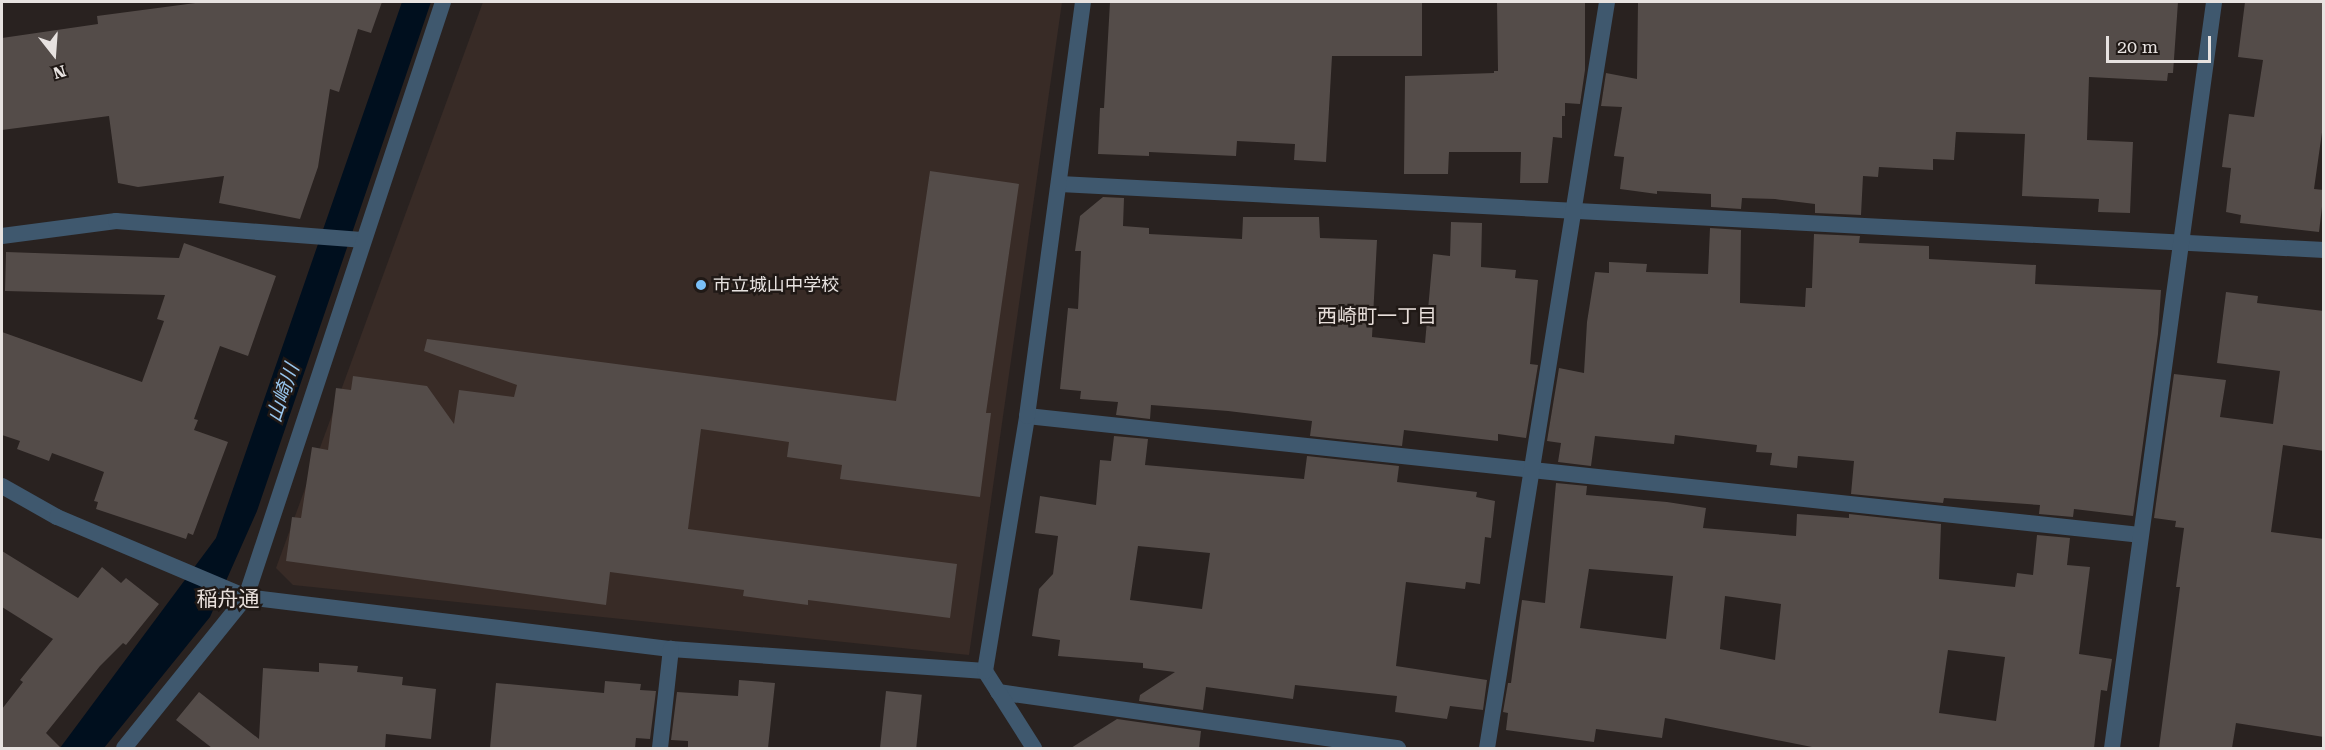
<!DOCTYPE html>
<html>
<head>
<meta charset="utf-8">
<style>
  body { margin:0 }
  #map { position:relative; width:2325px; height:750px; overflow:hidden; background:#292220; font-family:"Roboto Serif","Noto Sans JP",serif }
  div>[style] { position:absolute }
  .built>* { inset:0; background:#382b26 }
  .water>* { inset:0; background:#000f1e }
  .building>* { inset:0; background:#544c49; transform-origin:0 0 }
  .minor>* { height:16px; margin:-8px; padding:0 8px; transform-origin:8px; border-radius:8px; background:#3f586e }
  .dots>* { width:16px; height:16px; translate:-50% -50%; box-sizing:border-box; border:3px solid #201916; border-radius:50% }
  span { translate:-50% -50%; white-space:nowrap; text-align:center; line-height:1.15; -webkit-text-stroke:5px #201916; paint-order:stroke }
  .poi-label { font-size:18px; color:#e7e2e0 }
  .left { translate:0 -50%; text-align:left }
  .neighbourhood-label { font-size:20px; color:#e8dfdb }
  .water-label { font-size:20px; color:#98c5ec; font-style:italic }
  .quarter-label { font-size:21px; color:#e8dfdb }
  .frame { position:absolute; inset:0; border:3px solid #e7e2e0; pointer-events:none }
  .north { position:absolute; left:24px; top:24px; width:60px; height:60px; -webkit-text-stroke:4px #201916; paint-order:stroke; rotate:163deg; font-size:16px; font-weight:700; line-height:24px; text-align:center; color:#e7e2e0 }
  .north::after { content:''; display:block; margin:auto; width:21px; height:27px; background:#e7e2e0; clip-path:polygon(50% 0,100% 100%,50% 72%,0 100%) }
  .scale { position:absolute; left:2106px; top:36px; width:105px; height:27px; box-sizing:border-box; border:3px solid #e7e2e0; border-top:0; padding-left:8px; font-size:18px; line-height:21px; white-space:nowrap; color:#e7e2e0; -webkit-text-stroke:4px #201916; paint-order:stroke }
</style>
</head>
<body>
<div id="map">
  <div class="built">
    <i style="clip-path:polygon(483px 2px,1062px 2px,969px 655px,293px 585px,276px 568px)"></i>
  </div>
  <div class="water">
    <i style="clip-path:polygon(402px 2px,431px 2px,257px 511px,210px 617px,104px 748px,60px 748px,216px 538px)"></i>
  </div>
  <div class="building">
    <i style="clip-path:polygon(203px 2px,382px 2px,371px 33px,358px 29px,339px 92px,330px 89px,318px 167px,300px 219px,219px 203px,224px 176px,138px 187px,118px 183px,109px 116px,2px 130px,2px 38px,98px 24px,97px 16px)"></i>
    <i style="clip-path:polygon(1110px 2px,1422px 3px,1422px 56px,1332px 56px,1326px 162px,1294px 160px,1295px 144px,1237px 141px,1236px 156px,1149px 152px,1149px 156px,1098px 154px,1100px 108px,1104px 108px)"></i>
    <i style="clip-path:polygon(1497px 2px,1585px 2px,1585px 70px,1580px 104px,1565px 103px,1565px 116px,1562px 116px,1562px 138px,1553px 137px,1548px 183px,1520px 183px,1521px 152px,1449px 152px,1448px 174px,1404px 174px,1405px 76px,1494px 73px,1494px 71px,1498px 71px)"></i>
    <i style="clip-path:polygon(1638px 2px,2178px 2px,2173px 73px,2168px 73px,2167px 81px,2089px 77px,2087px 140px,2133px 142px,2130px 213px,2098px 212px,2099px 199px,2022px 196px,2025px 134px,1956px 132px,1954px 160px,1933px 159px,1933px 170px,1879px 167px,1878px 177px,1863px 176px,1861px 215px,1815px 213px,1815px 204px,1775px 199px,1742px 198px,1741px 209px,1711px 207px,1711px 194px,1657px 191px,1657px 194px,1620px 189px,1624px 157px,1614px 156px,1622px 107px,1601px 106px,1606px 73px,1637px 79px)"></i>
    <i style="clip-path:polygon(2245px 2px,2324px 2px,2324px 118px,2314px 189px,2324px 190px,2319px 232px,2240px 223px,2241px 215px,2226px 212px,2231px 168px,2222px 167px,2229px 114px,2254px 117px,2263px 60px,2238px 57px)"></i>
    <i style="clip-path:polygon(930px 171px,1019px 184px,986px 413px,991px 413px,980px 497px,840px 479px,842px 465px,787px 457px,789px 442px,701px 429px,688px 529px,957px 564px,950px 618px,808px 600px,808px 605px,743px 596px,744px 590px,610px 572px,606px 605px,286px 561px,292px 517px,301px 518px,312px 447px,328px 450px,336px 388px,351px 390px,353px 376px,427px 386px,454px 424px,459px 390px,514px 397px,517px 385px,424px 351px,427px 339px,896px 401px)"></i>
    <i style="clip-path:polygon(1103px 197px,1124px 198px,1123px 226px,1149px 228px,1149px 234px,1242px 239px,1243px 217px,1319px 217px,1320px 238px,1377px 240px,1372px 337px,1425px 343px,1433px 254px,1450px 256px,1451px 222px,1482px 223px,1481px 267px,1516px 270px,1515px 278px,1538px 280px,1530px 364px,1538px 365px,1526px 438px,1498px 434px,1498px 441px,1404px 430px,1402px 446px,1310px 436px,1312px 421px,1228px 411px,1151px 405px,1150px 419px,1116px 415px,1118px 402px,1080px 399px,1081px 391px,1060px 389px,1068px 308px,1078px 309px,1081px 251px,1075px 251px,1080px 216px)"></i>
    <i style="clip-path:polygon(1710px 228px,1741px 230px,1740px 303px,1805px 307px,1806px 288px,1812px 288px,1814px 234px,1860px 236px,1859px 243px,1929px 246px,1929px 259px,2036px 265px,2035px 284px,2161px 290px,2158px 334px,2133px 516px,2074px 509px,2073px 517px,2039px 514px,2040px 505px,1944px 498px,1943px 503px,1851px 494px,1854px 461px,1798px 456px,1797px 468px,1770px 465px,1772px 453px,1756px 452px,1757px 445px,1675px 435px,1674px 444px,1595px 436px,1591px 466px,1558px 462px,1561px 443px,1547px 441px,1559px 368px,1584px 373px,1587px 322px,1595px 272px,1609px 273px,1609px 262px,1647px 264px,1646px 272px,1708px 274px)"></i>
    <i style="clip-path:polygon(184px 243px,276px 276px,248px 356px,220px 346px,194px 419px,198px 420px,194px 430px,228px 442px,193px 535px,188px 533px,186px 539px,96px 509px,98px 502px,94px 501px,104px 472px,52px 453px,49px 461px,17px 449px,20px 441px,2px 435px,2px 332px,142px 382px,164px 321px,157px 319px,165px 295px,5px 291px,6px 252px,179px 258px)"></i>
    <i style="clip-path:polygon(2226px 292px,2258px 296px,2257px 303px,2324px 311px,2324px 451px,2283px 445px,2271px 532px,2324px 539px,2324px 737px,2236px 723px,2232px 748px,2159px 748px,2180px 587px,2176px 587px,2184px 528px,2175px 527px,2176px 521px,2154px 518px,2174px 374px,2226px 380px,2220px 417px,2273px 424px,2280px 371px,2217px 363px)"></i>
    <i style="clip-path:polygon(evenodd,1114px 436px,1148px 439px,1145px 465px,1304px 479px,1307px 456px,1399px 466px,1397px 482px,1477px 492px,1476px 497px,1495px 501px,1491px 538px,1485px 537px,1480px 584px,1466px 582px,1465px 589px,1406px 582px,1396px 666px,1487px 680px,1483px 710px,1450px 706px,1447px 719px,1395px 712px,1397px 696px,1295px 685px,1293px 699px,1206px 687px,1203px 710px,1139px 701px,1140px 695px,1175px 672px,1143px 668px,1143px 663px,1058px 656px,1060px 640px,1032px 636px,1039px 589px,1053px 574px,1058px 536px,1035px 533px,1040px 496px,1096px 505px,1100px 460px,1111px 461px,1114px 436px,1138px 546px,1210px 553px,1202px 609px,1130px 600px,1138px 546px)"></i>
    <i style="clip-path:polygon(evenodd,1556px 483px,1587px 486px,1586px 495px,1667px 502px,1706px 508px,1703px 528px,1796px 536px,1797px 514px,1849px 518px,1849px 514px,1941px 524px,1939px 579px,2015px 587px,2017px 573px,2033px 575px,2037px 535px,2070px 538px,2067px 565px,2090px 567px,2079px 654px,2112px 659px,2107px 691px,2101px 690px,2094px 748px,1817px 748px,1665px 718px,1662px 738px,1596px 729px,1594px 742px,1506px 730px,1508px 713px,1503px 712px,1508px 683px,1511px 683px,1522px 600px,1545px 603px,1556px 483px,1589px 569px,1673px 576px,1666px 639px,1580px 628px,1589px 569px,1556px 483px,1725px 596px,1781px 604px,1775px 660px,1720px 649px,1725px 596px,1556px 483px,1948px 650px,2005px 657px,1996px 721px,1939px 713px,1948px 650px)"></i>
    <i style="clip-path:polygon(2px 551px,78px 598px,102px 567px,121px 583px,126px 578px,159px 604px,126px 645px,123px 643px,100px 666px,46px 733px,61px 748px,2px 748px,2px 709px,23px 682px,20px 680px,53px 639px,2px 607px)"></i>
    <i style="clip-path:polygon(319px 663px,358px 666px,357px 672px,403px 677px,402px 685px,436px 689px,431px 739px,386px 734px,385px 748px,212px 748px,176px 720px,199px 692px,259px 739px,263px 668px,319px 672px)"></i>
    <i style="clip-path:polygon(739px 680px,775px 683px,768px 748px,688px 748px,688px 741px,671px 740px,677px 692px,738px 696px)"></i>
    <i style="clip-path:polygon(605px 681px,641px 684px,640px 690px,656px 691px,650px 739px,636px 738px,635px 748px,490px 748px,496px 683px,604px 693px)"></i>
    <i style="left:886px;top:691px;width:36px;height:57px;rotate:6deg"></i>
    <i style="clip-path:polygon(1117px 719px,1201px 731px,1199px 748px,1071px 748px)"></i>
  </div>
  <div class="minor">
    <i style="left:1060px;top:184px;width:1266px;rotate:2.99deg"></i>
    <i style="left:2px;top:236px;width:115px;rotate:-7.5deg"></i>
    <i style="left:116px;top:221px;width:246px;rotate:4.4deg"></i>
    <i style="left:1027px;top:416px;width:1119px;rotate:6.1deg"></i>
    <i style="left:2px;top:486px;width:63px;rotate:29.4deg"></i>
    <i style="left:57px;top:517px;width:205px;rotate:22.9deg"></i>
    <i style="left:246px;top:597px;width:428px;rotate:7deg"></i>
    <i style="left:671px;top:649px;width:315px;rotate:4deg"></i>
    <i style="left:998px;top:692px;width:404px;rotate:8deg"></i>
    <i style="left:124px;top:748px;width:194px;rotate:-51.1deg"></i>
    <i style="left:246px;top:597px;width:627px;rotate:-71.68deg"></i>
    <i style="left:660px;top:748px;width:100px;rotate:-83.7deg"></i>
    <i style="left:1034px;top:748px;width:91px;rotate:-122.5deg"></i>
    <i style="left:985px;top:671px;width:258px;rotate:-80.6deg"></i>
    <i style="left:1027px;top:416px;width:418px;rotate:-82.3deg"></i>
    <i style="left:1487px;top:748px;width:756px;rotate:-80.86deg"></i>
    <i style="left:2112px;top:748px;width:753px;rotate:-82.21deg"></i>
  </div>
  <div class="dots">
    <i style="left:701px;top:285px;background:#79bff8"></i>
  </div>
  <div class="poi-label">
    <span class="left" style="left:713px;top:285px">市立城山中学校</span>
  </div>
  <div class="neighbourhood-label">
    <span style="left:1377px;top:316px">西崎町一丁目</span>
  </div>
  <div class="water-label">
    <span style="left:283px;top:393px;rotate:-71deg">山崎川</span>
  </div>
  <div class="quarter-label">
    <span style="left:228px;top:599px">稲舟通</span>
  </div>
  <div class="frame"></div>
  <div class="north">N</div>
  <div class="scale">20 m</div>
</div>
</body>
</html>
